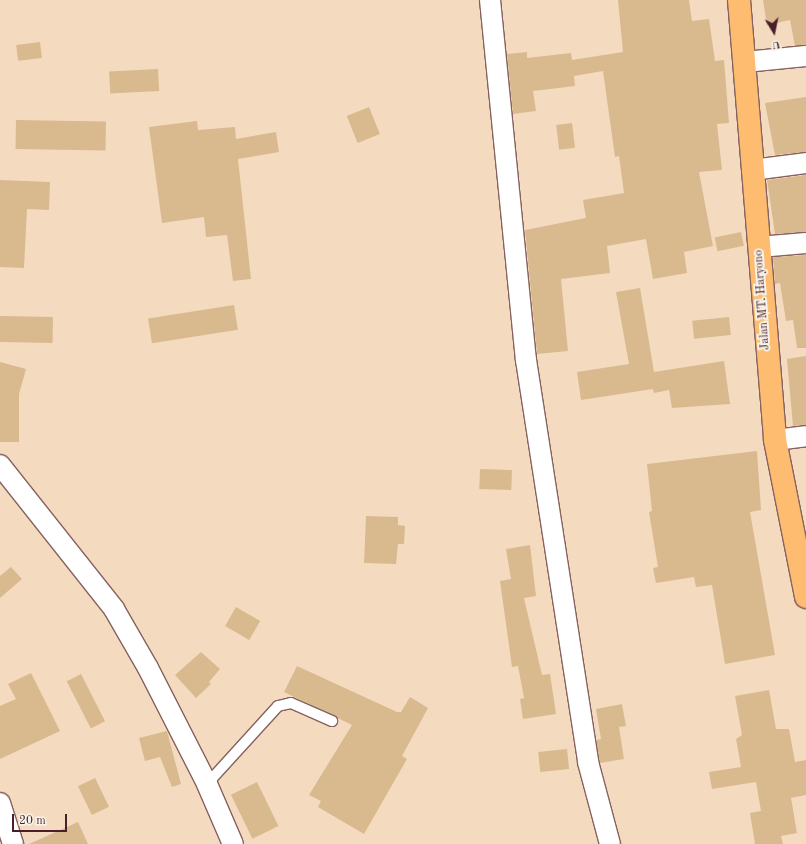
<!DOCTYPE html>
<html>
<head>
<meta charset="utf-8">
<style>
  body { margin:0 }
  #map { position:relative; width:806px; height:844px; overflow:hidden; background:#f4dbbf; font-family:"Old Standard TT",serif }
  div>[style] { position:absolute }
  .building>* { inset:0; background:#d9ba8f; transform-origin:0 0 }
  .roads { filter:drop-shadow(1px 0 #86615f) drop-shadow(-1px 0 #86615f) drop-shadow(0 1px #86615f) drop-shadow(0 -1px #86615f) }
  .service>* { height:10px; margin:-5px; padding:0 5px; transform-origin:5px; border-radius:5px; background:#fff }
  .minor>* { height:20px; margin:-10px; padding:0 10px; transform-origin:10px; border-radius:10px; background:#fff }
  .primary>* { height:22px; margin:-11px; padding:0 11px; transform-origin:11px; border-radius:11px; background:#fdbc70 }
  span { translate:-50% -50%; white-space:nowrap; text-align:center; line-height:1.15; -webkit-text-stroke:4px #f7f3e8; paint-order:stroke }
  .street-label { font-size:12px; color:#4a1f2b }
  .north { position:absolute; left:754px; top:12px; width:40px; height:40px; -webkit-text-stroke:3px #f7f3e8; paint-order:stroke; rotate:170deg; font-size:11px; font-weight:700; line-height:16px; text-align:center; color:#4a1f2b }
  .north::after { content:''; display:block; margin:auto; width:14px; height:18px; background:#4a1f2b; clip-path:polygon(50% 0,100% 100%,50% 72%,0 100%) }
  .scale { position:absolute; left:12px; top:814px; width:55px; height:18px; box-sizing:border-box; border:2px solid #4a1f2b; border-top:0; padding-left:5px; font-size:12px; line-height:14px; white-space:nowrap; color:#4a1f2b; -webkit-text-stroke:3px #f7f3e8; paint-order:stroke }
</style>
</head>
<body>
<div id="map">
  <div class="building">
    <i style="clip-path:polygon(618px 0,689px 0,692px 21px,709px 19px,715px 61px,724px 60px,729px 123px,717px 124px,722px 170px,699px 172px,713px 246px,684px 252px,687px 273px,653px 279px,646px 239px,607px 246px,610px 273px,561px 279px,568px 351px,537px 354px,525px 230px,586px 218px,583px 200px,624px 193px,619px 156px,615px 157px,603px 71px,574px 76px,575px 86px,533px 91px,536px 111px,513px 114px,507px 54px,527px 52px,527px 58px,571px 53px,572px 60px,623px 52px)"></i>
    <i style="clip-path:polygon(763px 0,806px 0,806px 45px,795px 46px,790px 20px,767px 25px)"></i>
    <i style="left:40px;top:42px;width:16px;height:24px;rotate:83deg"></i>
    <i style="left:158px;top:69px;width:22px;height:49px;rotate:87deg"></i>
    <i style="clip-path:polygon(806px 97px,806px 152px,775px 155px,765px 103px)"></i>
    <i style="left:369px;top:107px;width:29px;height:24px;rotate:68deg"></i>
    <i style="left:16px;top:120px;width:90px;height:29px;rotate:1deg"></i>
    <i style="clip-path:polygon(197px 121px,198px 130px,235px 127px,236px 139px,276px 132px,279px 152px,238px 159px,251px 279px,233px 281px,227px 235px,206px 237px,204px 217px,162px 223px,149px 127px)"></i>
    <i style="left:572px;top:123px;width:25px;height:16px;rotate:83deg"></i>
    <i style="clip-path:polygon(806px 175px,806px 232px,775px 234px,767px 180px)"></i>
    <i style="clip-path:polygon(0 180px,50px 182px,49px 210px,27px 209px,24px 268px,0 267px)"></i>
    <i style="left:741px;top:232px;width:14px;height:27px;rotate:78deg"></i>
    <i style="clip-path:polygon(806px 255px,806px 348px,797px 348px,793px 320px,786px 321px,780px 283px,775px 284px,773px 257px)"></i>
    <i style="clip-path:polygon(640px 288px,654px 372px,724px 361px,730px 404px,672px 408px,669px 390px,654px 393px,653px 389px,581px 400px,577px 372px,629px 364px,616px 292px)"></i>
    <i style="left:234px;top:305px;width:25px;height:87px;rotate:81deg"></i>
    <i style="left:0;top:316px;width:53px;height:26px;rotate:1deg"></i>
    <i style="left:729px;top:317px;width:18px;height:37px;rotate:84deg"></i>
    <i style="clip-path:polygon(806px 356px,806px 425px,793px 426px,787px 359px)"></i>
    <i style="clip-path:polygon(0 362px,26px 369px,19px 394px,19px 442px,0 442px)"></i>
    <i style="clip-path:polygon(757px 451px,761px 510px,750px 512px,775px 655px,725px 664px,712px 585px,696px 587px,694px 577px,656px 583px,653px 568px,658px 567px,649px 512px,652px 511px,647px 464px)"></i>
    <i style="left:480px;top:469px;width:32px;height:20px;rotate:2deg"></i>
    <i style="clip-path:polygon(366px 516px,398px 517px,398px 525px,405px 526px,404px 544px,398px 544px,396px 564px,364px 563px)"></i>
    <i style="clip-path:polygon(530px 545px,536px 596px,524px 598px,542px 675px,550px 674px,556px 714px,523px 719px,520px 699px,524px 698px,518px 666px,512px 667px,500px 581px,511px 579px,506px 549px)"></i>
    <i style="clip-path:polygon(11px 567px,22px 579px,0 598px,0 576px)"></i>
    <i style="left:236px;top:607px;width:28px;height:22px;rotate:30deg"></i>
    <i style="clip-path:polygon(201px 652px,220px 669px,209px 682px,211px 684px,196px 698px,175px 675px)"></i>
    <i style="clip-path:polygon(297px 666px,397px 712px,401px 712px,410px 697px,428px 708px,402px 756px,407px 759px,364px 834px,318px 807px,321px 801px,309px 795px,352px 725px,284px 692px)"></i>
    <i style="clip-path:polygon(31px 673px,60px 731px,0 759px,0 706px,16px 699px,8px 684px)"></i>
    <i style="left:81px;top:674px;width:53px;height:16px;rotate:63deg"></i>
    <i style="clip-path:polygon(769px 690px,776px 729px,789px 729px,795px 762px,806px 760px,806px 795px,791px 798px,797px 833px,781px 836px,783px 844px,755px 844px,750px 813px,761px 811px,756px 782px,712px 789px,709px 772px,741px 767px,736px 739px,742px 735px,735px 696px)"></i>
    <i style="clip-path:polygon(622px 704px,626px 726px,619px 727px,624px 759px,600px 763px,596px 740px,601px 739px,596px 709px)"></i>
    <i style="clip-path:polygon(167px 731px,181px 784px,172px 787px,160px 757px,145px 761px,139px 738px)"></i>
    <i style="left:567px;top:749px;width:20px;height:29px;rotate:84deg"></i>
    <i style="left:95px;top:778px;width:32px;height:19px;rotate:64deg"></i>
    <i style="left:257px;top:782px;width:49px;height:29px;rotate:64deg"></i>
    <i style="clip-path:polygon(78px 822px,88px 844px,29px 844px)"></i>
  </div>
  <div class="roads">
    <div class="service">
      <i style="left:207px;top:784px;width:105px;rotate:-47.7deg"></i>
      <i style="left:278px;top:706px;width:13px;rotate:-13deg"></i>
      <i style="left:291px;top:703px;width:45px;rotate:23.7deg"></i>
    </div>
    <div class="minor">
      <i style="left:490px;top:0;width:362px;rotate:84.3deg"></i>
      <i style="left:526px;top:360px;width:407px;rotate:81.2deg"></i>
      <i style="left:588px;top:762px;width:85px;rotate:75deg"></i>
      <i style="left:745px;top:62px;width:61px;rotate:-5.6deg"></i>
      <i style="left:752px;top:170px;width:54px;rotate:-7.4deg"></i>
      <i style="left:759px;top:247px;width:47px;rotate:-4.9deg"></i>
      <i style="left:775px;top:440px;width:31px;rotate:-7deg"></i>
      <i style="left:0;top:465px;width:184px;rotate:51.6deg"></i>
      <i style="left:114px;top:609px;width:68px;rotate:60deg"></i>
      <i style="left:148px;top:668px;width:130px;rotate:63deg"></i>
      <i style="left:207px;top:784px;width:65px;rotate:66.6deg"></i>
      <i style="left:0;top:803px;width:43px;rotate:72.4deg"></i>
    </div>
    <div class="primary">
      <i style="left:739px;top:0;width:441px;rotate:85.3deg"></i>
      <i style="left:775px;top:440px;width:160px;rotate:78.8deg"></i>
    </div>
  </div>
  <div class="street-label">
    <span style="left:763px;top:300px;rotate:-94deg">Jalan MT. Haryono</span>
  </div>
  <div class="north">U</div>
  <div class="scale">20 m</div>
</div>
</body>
</html>
